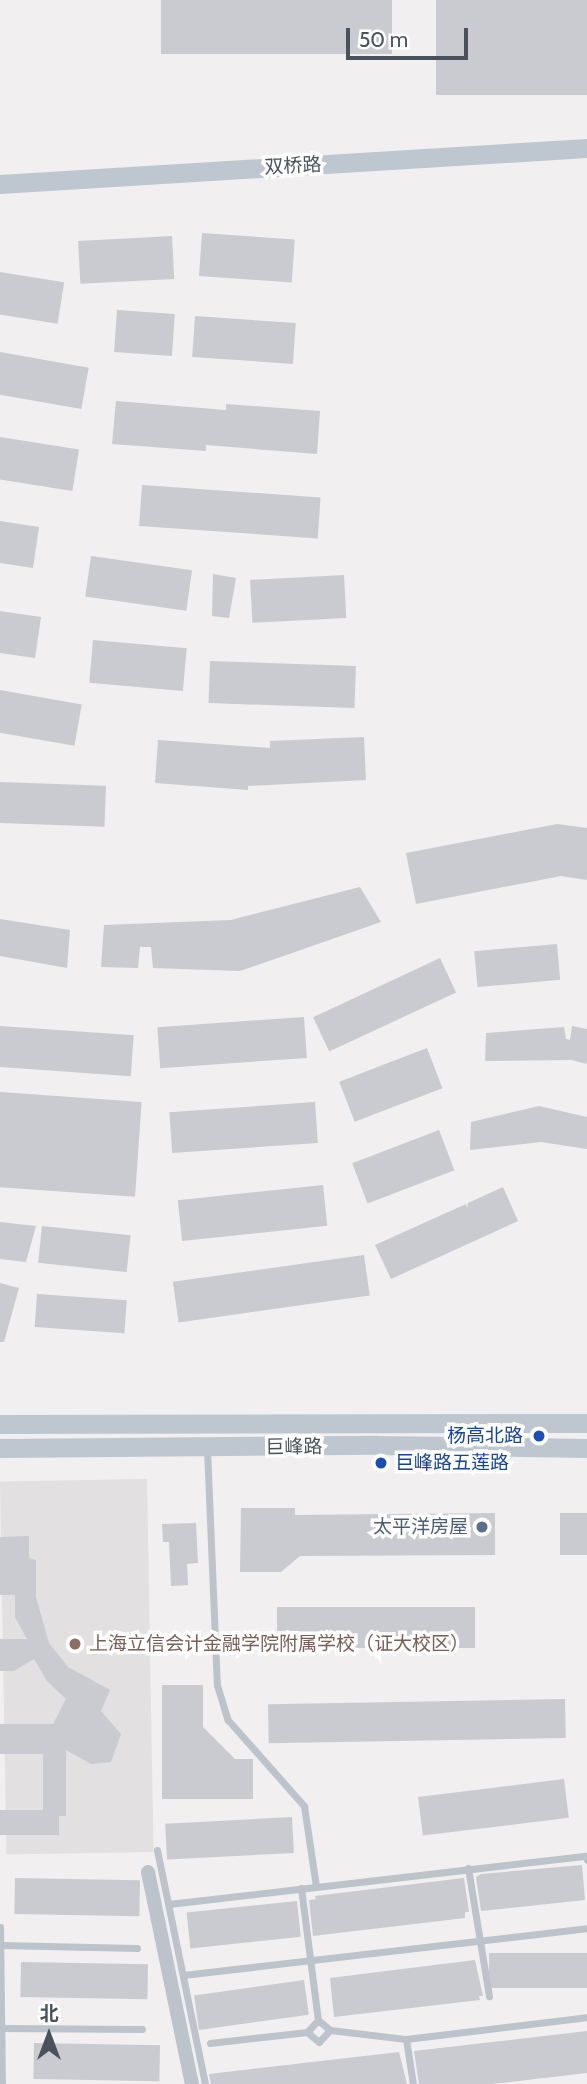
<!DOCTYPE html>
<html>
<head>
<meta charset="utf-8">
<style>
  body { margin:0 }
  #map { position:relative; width:587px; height:2084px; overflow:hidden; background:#f1efef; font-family:Cabin,"Noto Sans SC",sans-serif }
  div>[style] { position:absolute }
  .education>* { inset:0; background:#e2e0e0; transform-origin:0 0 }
  .building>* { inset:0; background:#c9cbd1; transform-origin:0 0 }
  .lane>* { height:7px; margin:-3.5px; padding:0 3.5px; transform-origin:3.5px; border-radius:3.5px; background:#bcc3ca }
  .street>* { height:14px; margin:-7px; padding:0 7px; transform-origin:7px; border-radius:7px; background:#bcc3ca }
  .secondary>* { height:19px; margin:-9.5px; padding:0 9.5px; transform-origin:9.5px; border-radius:9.5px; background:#bec7d0 }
  .dots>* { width:19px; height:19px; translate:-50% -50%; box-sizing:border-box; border:4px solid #fff; border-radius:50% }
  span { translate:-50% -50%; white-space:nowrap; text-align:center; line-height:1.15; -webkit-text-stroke:7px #fff; paint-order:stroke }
  .street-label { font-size:19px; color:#49525a }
  .transit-label { font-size:19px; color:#164399 }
  .right { translate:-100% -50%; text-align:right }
  .left { translate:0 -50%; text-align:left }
  .service-label { font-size:19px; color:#4e5e75 }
  .education-label { font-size:19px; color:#785e54 }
  .north { position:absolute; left:14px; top:2000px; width:70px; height:70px; -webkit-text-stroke:5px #fff; paint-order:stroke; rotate:0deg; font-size:19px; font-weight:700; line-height:28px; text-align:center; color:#49525a }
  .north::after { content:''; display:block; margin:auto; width:24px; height:32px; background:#49525a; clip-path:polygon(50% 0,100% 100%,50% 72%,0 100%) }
  .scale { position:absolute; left:346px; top:28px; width:122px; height:32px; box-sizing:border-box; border:4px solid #49525a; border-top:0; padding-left:9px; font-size:21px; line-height:24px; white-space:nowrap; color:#49525a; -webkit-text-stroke:5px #fff; paint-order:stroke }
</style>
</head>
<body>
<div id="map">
  <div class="education">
    <i style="left:147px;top:1479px;width:373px;height:147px;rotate:89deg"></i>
  </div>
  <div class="building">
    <i style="left:161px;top:0;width:231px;height:54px"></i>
    <i style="left:587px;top:0;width:95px;height:151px;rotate:90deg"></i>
    <i style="left:202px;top:233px;width:93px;height:43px;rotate:4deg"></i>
    <i style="left:172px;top:236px;width:43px;height:94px;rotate:87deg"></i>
    <i style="left:0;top:272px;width:65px;height:42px;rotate:9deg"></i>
    <i style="left:117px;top:310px;width:58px;height:42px;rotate:4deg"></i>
    <i style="left:195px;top:316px;width:101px;height:41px;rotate:4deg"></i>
    <i style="left:0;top:352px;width:90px;height:42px;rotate:10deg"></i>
    <i style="clip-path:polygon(116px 401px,226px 410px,226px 404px,320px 411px,317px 454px,206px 445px,206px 451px,112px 444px)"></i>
    <i style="left:0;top:437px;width:80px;height:42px;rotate:9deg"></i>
    <i style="left:142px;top:485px;width:179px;height:41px;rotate:4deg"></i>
    <i style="clip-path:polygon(0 521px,39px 527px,33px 568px,0 563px)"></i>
    <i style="left:91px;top:556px;width:102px;height:41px;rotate:8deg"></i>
    <i style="clip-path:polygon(213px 574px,236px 578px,229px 618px,212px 616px)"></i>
    <i style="left:344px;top:575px;width:43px;height:94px;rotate:87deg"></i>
    <i style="clip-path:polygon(0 611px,41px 617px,35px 658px,0 653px)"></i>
    <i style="left:93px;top:640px;width:94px;height:43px;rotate:5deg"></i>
    <i style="left:210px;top:661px;width:146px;height:42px;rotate:2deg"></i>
    <i style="left:0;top:690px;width:83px;height:42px;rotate:10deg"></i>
    <i style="clip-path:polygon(364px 737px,366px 780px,248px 786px,248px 790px,155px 783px,158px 740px,270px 748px,270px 741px)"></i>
    <i style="left:0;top:782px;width:106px;height:41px;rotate:2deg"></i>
    <i style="clip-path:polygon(557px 824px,587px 828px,587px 880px,561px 876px,416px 904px,406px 853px)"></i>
    <i style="clip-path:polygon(360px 887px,381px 922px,240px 971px,153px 968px,151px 947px,140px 947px,138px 968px,101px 967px,104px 925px,231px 920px)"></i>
    <i style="clip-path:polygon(0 919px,70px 930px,67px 968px,0 956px)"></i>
    <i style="left:557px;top:944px;width:36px;height:83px;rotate:85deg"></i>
    <i style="left:440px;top:958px;width:38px;height:140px;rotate:65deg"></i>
    <i style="left:304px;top:1017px;width:41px;height:147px;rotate:86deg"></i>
    <i style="left:0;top:1026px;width:134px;height:41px;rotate:4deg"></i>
    <i style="clip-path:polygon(572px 1026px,587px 1029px,587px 1064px,571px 1060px,485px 1061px,486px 1033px,564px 1027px,566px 1039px,570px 1040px)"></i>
    <i style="left:427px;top:1048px;width:43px;height:94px;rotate:69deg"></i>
    <i style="left:0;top:1092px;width:142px;height:95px;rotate:4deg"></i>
    <i style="left:315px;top:1102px;width:41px;height:146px;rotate:86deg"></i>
    <i style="clip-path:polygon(539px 1106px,587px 1117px,587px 1149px,541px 1142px,470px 1150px,471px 1122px)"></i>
    <i style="left:439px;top:1130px;width:43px;height:93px;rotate:69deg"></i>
    <i style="left:323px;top:1185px;width:41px;height:146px;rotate:84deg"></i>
    <i style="clip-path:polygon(503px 1187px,518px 1221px,391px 1279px,375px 1245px,466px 1204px,467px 1208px,468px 1203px)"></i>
    <i style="clip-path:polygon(0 1222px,36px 1226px,26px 1262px,0 1259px)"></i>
    <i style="left:42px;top:1226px;width:89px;height:37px;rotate:6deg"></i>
    <i style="left:364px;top:1255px;width:41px;height:193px;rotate:82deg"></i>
    <i style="clip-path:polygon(0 1283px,19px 1288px,4px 1342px,0 1342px)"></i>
    <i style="left:37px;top:1294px;width:90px;height:33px;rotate:4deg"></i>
    <i style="clip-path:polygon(241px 1508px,295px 1508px,295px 1515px,495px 1513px,495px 1555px,300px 1556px,281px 1572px,240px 1572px)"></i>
    <i style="left:587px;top:1513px;width:42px;height:27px;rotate:90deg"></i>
    <i style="clip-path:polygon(196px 1523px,198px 1563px,187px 1564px,188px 1585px,171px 1586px,169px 1542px,163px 1542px,162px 1524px)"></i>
    <i style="clip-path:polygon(29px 1536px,29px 1558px,36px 1560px,36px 1597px,49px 1643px,68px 1667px,110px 1690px,101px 1711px,121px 1734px,111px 1762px,91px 1764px,66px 1750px,66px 1816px,59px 1816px,59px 1835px,0 1835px,0 1810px,43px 1810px,43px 1754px,0 1754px,0 1724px,53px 1724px,66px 1699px,47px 1681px,34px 1659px,14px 1671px,0 1671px,0 1639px,27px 1639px,15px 1617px,15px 1595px,0 1595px,0 1537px)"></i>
    <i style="left:475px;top:1607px;width:41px;height:198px;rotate:90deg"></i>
    <i style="clip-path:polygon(162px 1685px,203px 1685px,203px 1727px,235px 1759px,253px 1759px,253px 1799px,162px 1799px)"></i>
    <i style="left:565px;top:1699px;width:39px;height:297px;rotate:89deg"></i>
    <i style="left:564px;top:1779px;width:39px;height:147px;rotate:83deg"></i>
    <i style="left:292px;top:1817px;width:36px;height:127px;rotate:87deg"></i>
    <i style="clip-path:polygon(582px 1865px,585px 1900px,481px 1911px,476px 1877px,481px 1874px)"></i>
    <i style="left:15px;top:1878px;width:125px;height:36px;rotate:1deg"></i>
    <i style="clip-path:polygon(464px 1878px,469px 1912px,465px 1912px,465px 1918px,313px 1936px,309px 1900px,316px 1899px,315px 1896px)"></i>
    <i style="left:297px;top:1901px;width:36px;height:111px;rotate:84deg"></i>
    <i style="left:587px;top:1953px;width:35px;height:98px;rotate:90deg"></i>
    <i style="clip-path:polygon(475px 1960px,483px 1996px,479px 1996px,480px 2000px,334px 2017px,330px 1978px)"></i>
    <i style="left:21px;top:1962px;width:127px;height:35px;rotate:1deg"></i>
    <i style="left:304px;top:1980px;width:35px;height:111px;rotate:82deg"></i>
    <i style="clip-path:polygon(587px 2031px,587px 2073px,492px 2084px,419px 2084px,414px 2051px)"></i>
    <i style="left:34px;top:2043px;width:126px;height:36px;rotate:1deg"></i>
    <i style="clip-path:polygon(399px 2052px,407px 2084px,211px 2084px,209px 2074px)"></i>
  </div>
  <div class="lane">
    <i style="left:207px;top:1449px;width:236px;rotate:87.6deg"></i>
    <i style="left:217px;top:1685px;width:37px;rotate:73deg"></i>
    <i style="left:228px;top:1720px;width:115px;rotate:48.5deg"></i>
    <i style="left:304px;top:1806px;width:81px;rotate:81.5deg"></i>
    <i style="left:157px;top:1850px;width:239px;rotate:78.4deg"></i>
    <i style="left:468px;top:1868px;width:130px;rotate:80.7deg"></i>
    <i style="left:301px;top:1888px;width:133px;rotate:82.7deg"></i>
    <i style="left:169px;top:1904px;width:420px;rotate:-6.6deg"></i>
    <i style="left:586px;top:1856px;width:4px;rotate:76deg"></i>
    <i style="left:0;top:1927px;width:157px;rotate:89.3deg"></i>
    <i style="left:0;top:1945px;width:137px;rotate:1.3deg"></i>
    <i style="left:183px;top:1975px;width:407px;rotate:-6.6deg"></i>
    <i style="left:318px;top:2020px;width:16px;rotate:40deg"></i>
    <i style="left:330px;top:2030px;width:16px;rotate:133deg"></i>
    <i style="left:319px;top:2042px;width:16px;rotate:-140deg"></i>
    <i style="left:307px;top:2032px;width:16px;rotate:-47deg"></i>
    <i style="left:0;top:2028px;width:142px;rotate:0.4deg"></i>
    <i style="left:330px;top:2030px;width:77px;rotate:6.8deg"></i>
    <i style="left:406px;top:2039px;width:182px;rotate:-6.9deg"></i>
    <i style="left:406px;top:2039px;width:46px;rotate:81.2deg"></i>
    <i style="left:210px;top:2043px;width:98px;rotate:-6.5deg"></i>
  </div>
  <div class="street">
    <i style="left:148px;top:1872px;width:217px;rotate:78.3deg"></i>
  </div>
  <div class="secondary">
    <i style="left:0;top:184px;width:588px;rotate:-3.51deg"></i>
    <i style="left:0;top:1424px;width:587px;rotate:-0.1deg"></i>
    <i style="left:0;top:1448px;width:377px;rotate:-0.5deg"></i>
    <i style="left:377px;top:1445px;width:210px;rotate:0.8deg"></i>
  </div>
  <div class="dots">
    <i style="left:539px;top:1436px;background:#1a4fb4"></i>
    <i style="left:381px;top:1463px;background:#1a4fb4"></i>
    <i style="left:482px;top:1527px;background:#5c6f8a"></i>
    <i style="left:75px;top:1644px;background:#8d6e63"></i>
  </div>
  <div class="street-label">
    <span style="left:293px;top:166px;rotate:-3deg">双桥路</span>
    <span style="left:294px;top:1447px;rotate:-1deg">巨峰路</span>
  </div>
  <div class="transit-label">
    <span class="right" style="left:523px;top:1436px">杨高北路</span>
    <span class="left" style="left:395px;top:1463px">巨峰路五莲路</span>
  </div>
  <div class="service-label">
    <span class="right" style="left:468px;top:1527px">太平洋房屋</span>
  </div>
  <div class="education-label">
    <span class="left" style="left:89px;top:1644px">上海立信会计金融学院附属学校（证大校区）</span>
  </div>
  <div class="north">北</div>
  <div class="scale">50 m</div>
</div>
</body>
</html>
